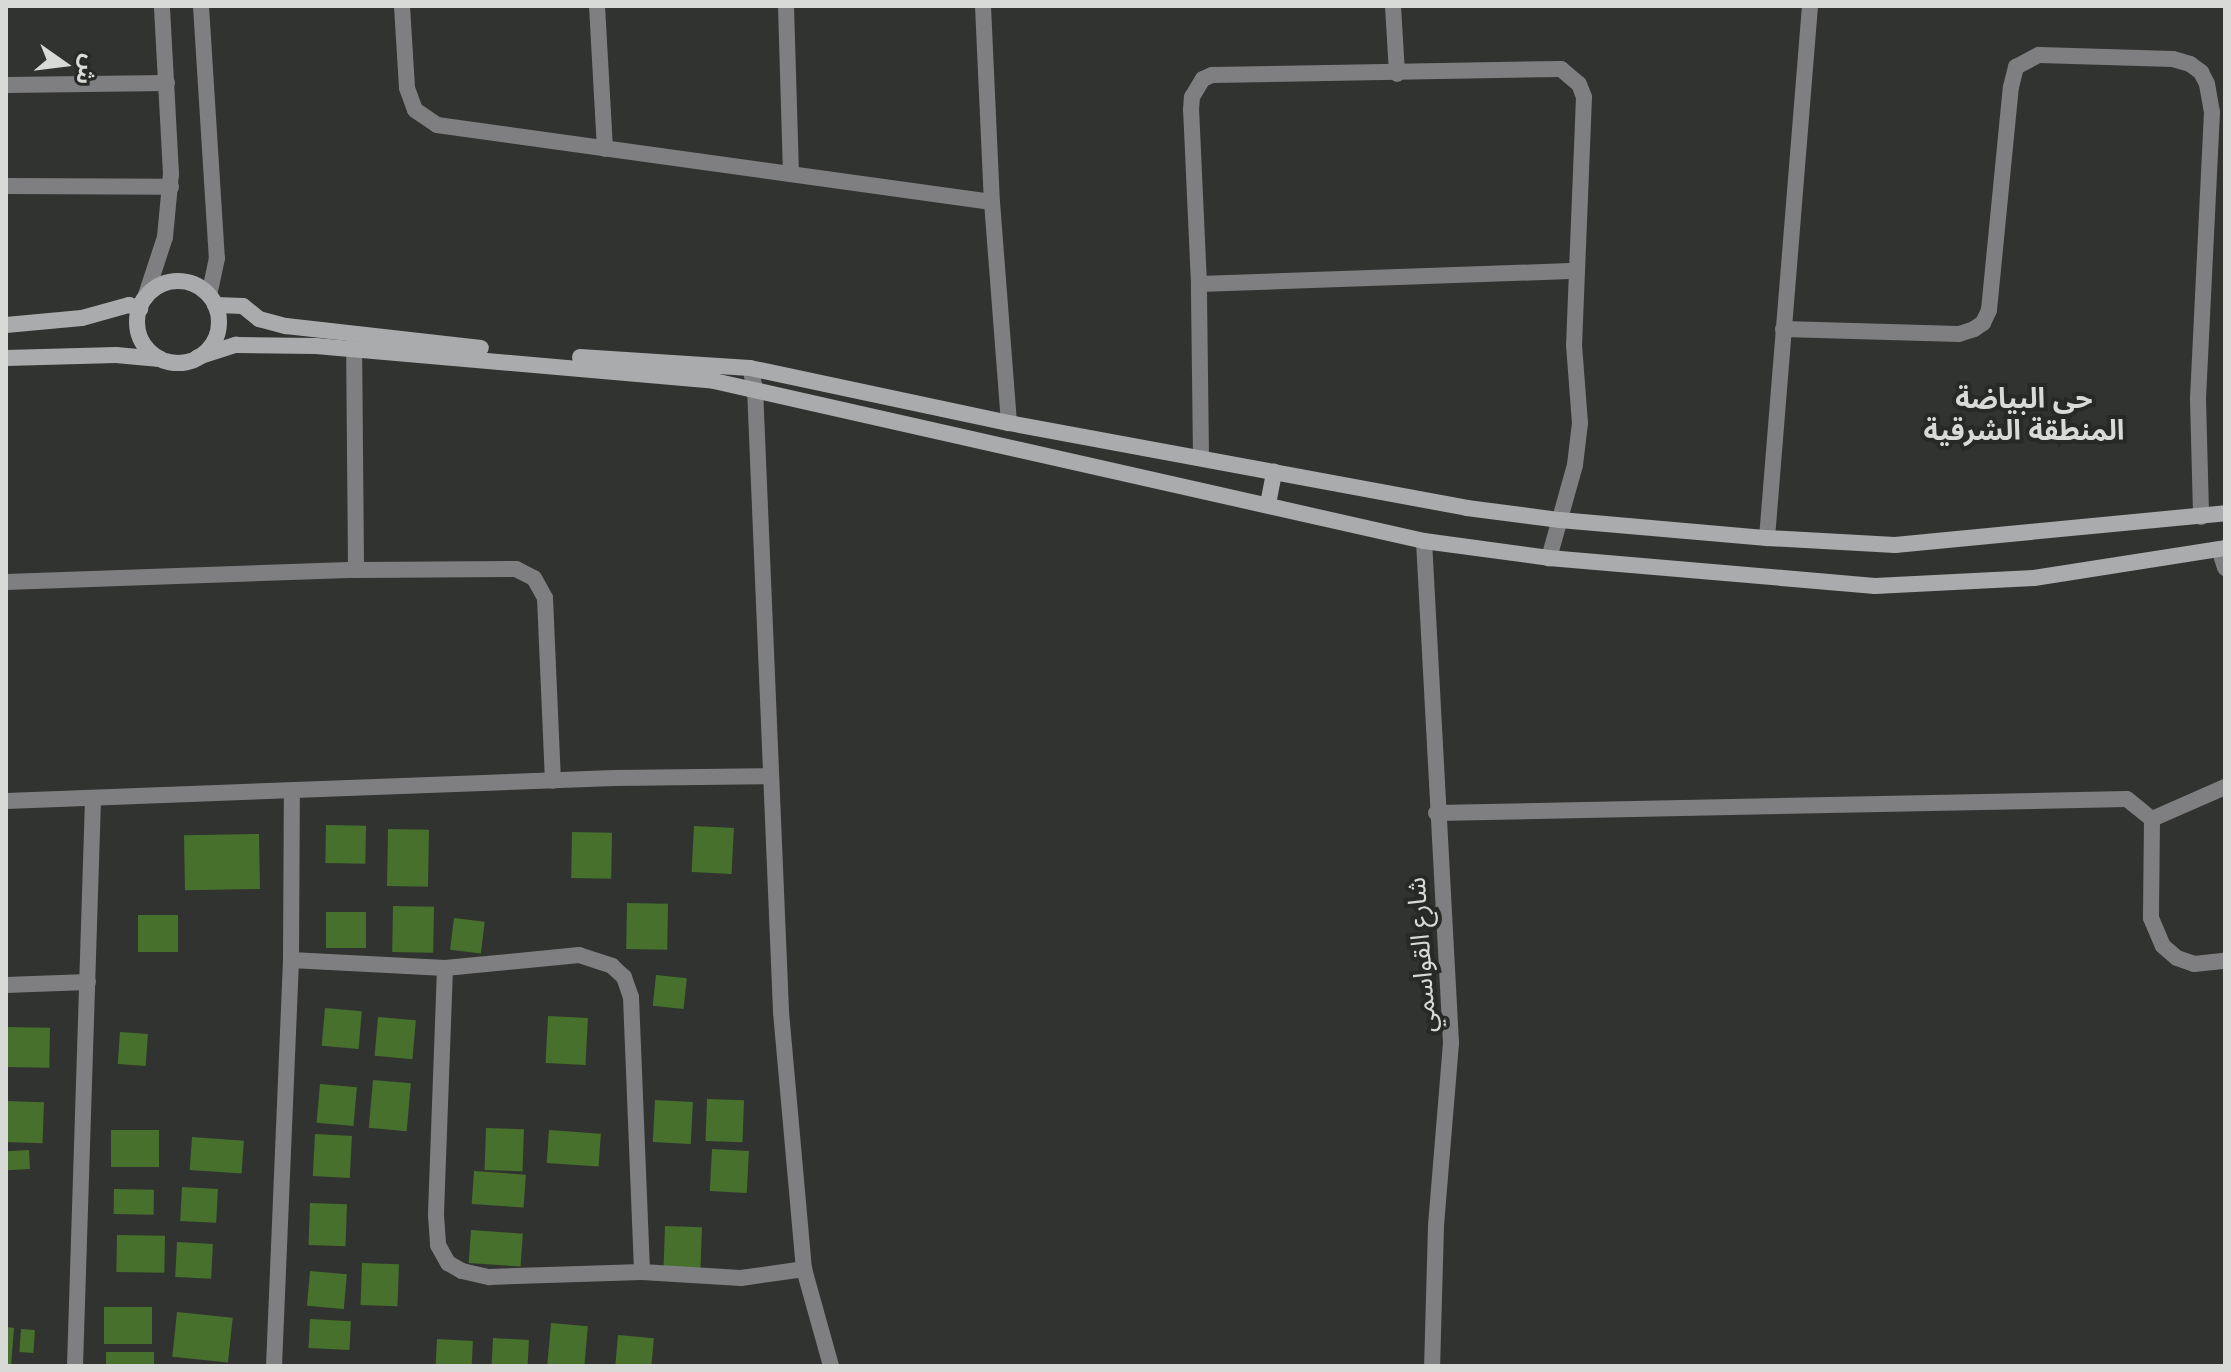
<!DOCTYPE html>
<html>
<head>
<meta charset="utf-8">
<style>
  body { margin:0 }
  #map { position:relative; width:2231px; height:1372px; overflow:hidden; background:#313330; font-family:"PT Serif","Noto Sans Arabic",serif }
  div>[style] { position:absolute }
  .building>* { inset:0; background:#46702c; transform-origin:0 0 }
  .street>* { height:16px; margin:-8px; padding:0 8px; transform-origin:8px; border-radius:8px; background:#7f7f81 }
  .secondary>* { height:16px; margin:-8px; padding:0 8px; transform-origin:8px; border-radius:8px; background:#aaabad }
  .secondary>.ring { margin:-8px; padding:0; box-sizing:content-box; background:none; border:16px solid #aaabad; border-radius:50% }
  span { translate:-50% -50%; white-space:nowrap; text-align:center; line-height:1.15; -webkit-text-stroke:8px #272926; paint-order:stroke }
  .street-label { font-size:26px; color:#d8dad8 }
  .neighbourhood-label { font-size:28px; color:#d8dad8; font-weight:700 }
  .frame { position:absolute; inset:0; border:8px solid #d8dad8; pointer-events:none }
  .north { position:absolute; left:24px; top:24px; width:80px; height:80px; -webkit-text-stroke:6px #272926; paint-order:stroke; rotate:104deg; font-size:22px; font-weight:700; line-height:32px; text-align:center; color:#d8dad8 }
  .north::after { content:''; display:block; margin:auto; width:28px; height:36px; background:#d8dad8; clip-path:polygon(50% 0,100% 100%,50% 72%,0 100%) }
</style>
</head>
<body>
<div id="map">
  <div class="building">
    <i style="left:326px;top:825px;width:40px;height:38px;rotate:1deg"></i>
    <i style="left:694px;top:826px;width:40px;height:46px;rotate:3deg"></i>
    <i style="left:388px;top:829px;width:41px;height:57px;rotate:1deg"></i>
    <i style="left:572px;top:832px;width:40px;height:46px;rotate:1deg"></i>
    <i style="left:259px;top:834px;width:55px;height:75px;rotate:89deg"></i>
    <i style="left:627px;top:903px;width:41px;height:46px;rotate:1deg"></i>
    <i style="left:393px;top:906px;width:41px;height:46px;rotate:1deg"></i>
    <i style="left:326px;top:912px;width:40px;height:36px"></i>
    <i style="left:178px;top:915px;width:37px;height:40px;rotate:90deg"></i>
    <i style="left:454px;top:918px;width:31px;height:32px;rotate:7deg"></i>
    <i style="left:656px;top:975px;width:31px;height:31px;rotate:6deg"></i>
    <i style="left:325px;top:1008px;width:37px;height:38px;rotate:5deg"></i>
    <i style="left:548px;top:1016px;width:40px;height:47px;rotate:3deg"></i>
    <i style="left:378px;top:1017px;width:38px;height:39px;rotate:5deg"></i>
    <i style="left:6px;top:1027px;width:44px;height:40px;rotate:1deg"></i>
    <i style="left:120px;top:1032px;width:28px;height:32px;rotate:4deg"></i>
    <i style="left:373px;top:1080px;width:38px;height:48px;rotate:5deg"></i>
    <i style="left:320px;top:1084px;width:37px;height:39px;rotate:5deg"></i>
    <i style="left:707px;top:1099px;width:37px;height:42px;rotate:2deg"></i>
    <i style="left:655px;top:1100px;width:38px;height:42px;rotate:3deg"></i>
    <i style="left:6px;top:1101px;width:38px;height:41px;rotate:2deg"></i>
    <i style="left:486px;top:1128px;width:38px;height:42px;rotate:2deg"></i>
    <i style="left:111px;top:1130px;width:48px;height:37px"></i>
    <i style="left:549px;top:1130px;width:52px;height:33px;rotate:4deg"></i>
    <i style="left:315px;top:1134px;width:37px;height:42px;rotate:3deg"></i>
    <i style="left:192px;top:1137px;width:52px;height:33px;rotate:4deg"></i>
    <i style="left:712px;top:1149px;width:37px;height:42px;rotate:3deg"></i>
    <i style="left:29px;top:1150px;width:19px;height:23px;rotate:87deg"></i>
    <i style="left:474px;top:1171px;width:52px;height:33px;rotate:4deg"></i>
    <i style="left:182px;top:1187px;width:36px;height:34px;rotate:3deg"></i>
    <i style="left:114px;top:1189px;width:40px;height:25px;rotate:1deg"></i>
    <i style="left:310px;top:1203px;width:37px;height:42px;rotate:2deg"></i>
    <i style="left:665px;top:1226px;width:37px;height:42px;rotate:2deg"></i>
    <i style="left:471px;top:1230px;width:52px;height:33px;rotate:4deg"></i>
    <i style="left:117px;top:1235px;width:48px;height:37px;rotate:1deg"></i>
    <i style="left:177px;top:1242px;width:36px;height:35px;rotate:3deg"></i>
    <i style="left:362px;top:1263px;width:37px;height:42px;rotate:2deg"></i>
    <i style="left:310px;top:1271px;width:37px;height:35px;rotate:5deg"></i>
    <i style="left:104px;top:1307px;width:48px;height:37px"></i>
    <i style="left:177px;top:1312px;width:56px;height:45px;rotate:6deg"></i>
    <i style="left:310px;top:1319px;width:41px;height:29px;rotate:3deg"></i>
    <i style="left:551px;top:1323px;width:37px;height:43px;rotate:5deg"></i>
    <i style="clip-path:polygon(6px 1327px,14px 1328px,11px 1366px,6px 1366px)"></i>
    <i style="left:21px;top:1329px;width:14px;height:23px;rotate:4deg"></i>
    <i style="left:618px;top:1335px;width:36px;height:31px;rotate:5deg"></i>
    <i style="left:493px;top:1338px;width:36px;height:28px;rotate:3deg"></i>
    <i style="left:437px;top:1339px;width:36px;height:27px;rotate:3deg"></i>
    <i style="left:106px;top:1352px;width:48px;height:14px"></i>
  </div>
  <div class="street">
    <i style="left:201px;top:6px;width:253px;rotate:86.4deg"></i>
    <i style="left:217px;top:258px;width:38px;rotate:102deg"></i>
    <i style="left:402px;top:6px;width:82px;rotate:86.5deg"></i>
    <i style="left:407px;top:88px;width:23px;rotate:70deg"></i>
    <i style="left:415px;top:110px;width:27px;rotate:34deg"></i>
    <i style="left:437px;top:125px;width:560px;rotate:7.9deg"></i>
    <i style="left:597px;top:6px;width:143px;rotate:86.8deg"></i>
    <i style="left:786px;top:6px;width:165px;rotate:88.3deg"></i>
    <i style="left:983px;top:6px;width:196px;rotate:87.4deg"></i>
    <i style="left:992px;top:202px;width:222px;rotate:85.6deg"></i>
    <i style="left:1393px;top:6px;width:68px;rotate:86.6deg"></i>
    <i style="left:6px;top:85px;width:161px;rotate:-0.7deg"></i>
    <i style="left:6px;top:186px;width:165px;rotate:0.3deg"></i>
    <i style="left:1199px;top:284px;width:377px;rotate:-2deg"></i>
    <i style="left:145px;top:298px;width:64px;rotate:-71.8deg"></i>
    <i style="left:165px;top:237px;width:63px;rotate:-84.6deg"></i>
    <i style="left:171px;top:174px;width:168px;rotate:-93.1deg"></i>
    <i style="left:1783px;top:329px;width:176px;rotate:1.6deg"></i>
    <i style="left:1959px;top:334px;width:16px;rotate:-18deg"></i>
    <i style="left:1974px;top:329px;width:11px;rotate:-34deg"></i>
    <i style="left:1983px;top:323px;width:14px;rotate:-65deg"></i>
    <i style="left:1989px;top:310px;width:224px;rotate:-84.4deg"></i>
    <i style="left:2011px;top:87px;width:21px;rotate:-76deg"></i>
    <i style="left:2016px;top:67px;width:26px;rotate:-28deg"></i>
    <i style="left:2039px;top:55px;width:134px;rotate:1.7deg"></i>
    <i style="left:2173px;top:59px;width:18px;rotate:16deg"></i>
    <i style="left:2190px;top:64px;width:14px;rotate:36deg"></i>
    <i style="left:2201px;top:72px;width:13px;rotate:63deg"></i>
    <i style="left:2207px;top:84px;width:28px;rotate:80deg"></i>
    <i style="left:2212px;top:112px;width:287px;rotate:92.8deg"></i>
    <i style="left:2198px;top:399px;width:118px;rotate:88.5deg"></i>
    <i style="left:354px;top:335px;width:235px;rotate:89.5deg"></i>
    <i style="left:750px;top:368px;width:21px;rotate:76deg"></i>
    <i style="left:755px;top:388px;width:625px;rotate:87.61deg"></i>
    <i style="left:781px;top:1012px;width:258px;rotate:84.9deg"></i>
    <i style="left:804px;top:1269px;width:101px;rotate:74.4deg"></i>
    <i style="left:1201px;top:457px;width:173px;rotate:-90.7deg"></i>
    <i style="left:1199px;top:284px;width:174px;rotate:-92.6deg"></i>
    <i style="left:1191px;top:110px;width:13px;rotate:-86deg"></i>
    <i style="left:1192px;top:97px;width:21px;rotate:-59deg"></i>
    <i style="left:1203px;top:79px;width:10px;rotate:-24deg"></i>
    <i style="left:1212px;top:75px;width:349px;rotate:-1deg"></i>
    <i style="left:1561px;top:69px;width:23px;rotate:40deg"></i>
    <i style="left:1579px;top:84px;width:14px;rotate:69deg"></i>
    <i style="left:1584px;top:97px;width:248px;rotate:92.3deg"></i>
    <i style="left:1574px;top:345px;width:78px;rotate:85.6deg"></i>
    <i style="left:1580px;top:423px;width:42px;rotate:96.8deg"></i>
    <i style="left:1575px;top:465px;width:97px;rotate:105.6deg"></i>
    <i style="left:1767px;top:538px;width:534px;rotate:-85.38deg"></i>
    <i style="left:1424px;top:541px;width:503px;rotate:86.92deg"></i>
    <i style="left:1451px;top:1043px;width:184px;rotate:94.7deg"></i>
    <i style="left:1436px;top:1226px;width:140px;rotate:91.6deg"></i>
    <i style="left:2219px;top:549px;width:20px;rotate:72deg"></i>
    <i style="left:6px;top:582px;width:350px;rotate:-2deg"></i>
    <i style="left:356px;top:570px;width:160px;rotate:-0.4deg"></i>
    <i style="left:516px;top:569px;width:20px;rotate:27deg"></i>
    <i style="left:534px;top:578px;width:23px;rotate:61deg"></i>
    <i style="left:545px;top:598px;width:183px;rotate:87.5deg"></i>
    <i style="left:6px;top:801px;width:608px;rotate:-2.17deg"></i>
    <i style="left:614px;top:778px;width:155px;rotate:-0.7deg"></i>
    <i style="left:1436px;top:813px;width:691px;rotate:-1.16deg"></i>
    <i style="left:2127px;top:799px;width:32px;rotate:39deg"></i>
    <i style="left:2152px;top:819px;width:99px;rotate:90.6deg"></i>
    <i style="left:2151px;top:918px;width:30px;rotate:67deg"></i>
    <i style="left:2163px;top:946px;width:18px;rotate:41deg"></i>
    <i style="left:2177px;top:958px;width:18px;rotate:19deg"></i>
    <i style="left:2194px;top:964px;width:31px;rotate:-6deg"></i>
    <i style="left:2152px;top:819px;width:80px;rotate:-23.7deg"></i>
    <i style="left:291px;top:960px;width:154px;rotate:3deg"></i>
    <i style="left:445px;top:968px;width:135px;rotate:-5.5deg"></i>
    <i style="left:579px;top:955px;width:35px;rotate:18deg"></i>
    <i style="left:612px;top:966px;width:16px;rotate:43deg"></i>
    <i style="left:624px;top:977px;width:21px;rotate:71deg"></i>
    <i style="left:631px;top:997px;width:275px;rotate:87.7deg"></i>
    <i style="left:445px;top:968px;width:247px;rotate:92.1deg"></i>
    <i style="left:436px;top:1215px;width:30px;rotate:86deg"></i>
    <i style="left:438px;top:1245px;width:21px;rotate:61deg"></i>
    <i style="left:448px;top:1263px;width:16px;rotate:30deg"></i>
    <i style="left:462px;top:1271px;width:28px;rotate:13deg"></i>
    <i style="left:489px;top:1277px;width:153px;rotate:-1.9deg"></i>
    <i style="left:642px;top:1272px;width:99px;rotate:3.5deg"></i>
    <i style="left:741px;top:1278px;width:64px;rotate:-8.1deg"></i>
    <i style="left:6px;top:985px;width:82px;rotate:-2.1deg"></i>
    <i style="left:75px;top:1366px;width:567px;rotate:-88.18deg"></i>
    <i style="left:274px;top:1366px;width:406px;rotate:-87.6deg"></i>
    <i style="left:291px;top:960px;width:167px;rotate:-89.7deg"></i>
  </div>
  <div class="secondary">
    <i class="ring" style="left:137px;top:281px;width:66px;height:66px"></i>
    <i style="left:215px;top:305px;width:28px;rotate:2deg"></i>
    <i style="left:243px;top:306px;width:21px;rotate:39deg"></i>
    <i style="left:259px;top:319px;width:28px;rotate:15deg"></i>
    <i style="left:286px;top:326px;width:196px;rotate:6.4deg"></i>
    <i style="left:6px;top:325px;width:76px;rotate:-5.3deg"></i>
    <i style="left:82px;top:318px;width:49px;rotate:-15.5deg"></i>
    <i style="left:129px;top:305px;width:12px;rotate:20deg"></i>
    <i style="left:198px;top:357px;width:40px;rotate:-18deg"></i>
    <i style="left:236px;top:345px;width:80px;rotate:0.7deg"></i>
    <i style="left:316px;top:346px;width:400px;rotate:5deg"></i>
    <i style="left:714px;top:381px;width:728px;rotate:12.7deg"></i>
    <i style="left:1424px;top:541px;width:126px;rotate:7.7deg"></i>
    <i style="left:1549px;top:558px;width:327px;rotate:4.9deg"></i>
    <i style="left:1875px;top:586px;width:159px;rotate:-2.9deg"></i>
    <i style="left:2034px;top:578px;width:193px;rotate:-8.9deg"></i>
    <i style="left:580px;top:357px;width:170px;rotate:3.7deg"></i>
    <i style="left:750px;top:368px;width:265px;rotate:12deg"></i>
    <i style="left:1009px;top:423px;width:466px;rotate:10.5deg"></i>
    <i style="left:1467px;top:508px;width:94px;rotate:7.4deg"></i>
    <i style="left:1560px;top:520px;width:208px;rotate:5deg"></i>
    <i style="left:1767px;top:538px;width:128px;rotate:3.1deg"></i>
    <i style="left:1895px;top:545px;width:332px;rotate:-5.5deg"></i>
    <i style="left:6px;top:358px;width:110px;rotate:-1.6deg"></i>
    <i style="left:116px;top:355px;width:44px;rotate:5.2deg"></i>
    <i style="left:1268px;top:504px;width:33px;rotate:-79deg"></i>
  </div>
  <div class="street-label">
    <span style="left:1421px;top:955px;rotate:-94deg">شارع القواسمي</span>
  </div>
  <div class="neighbourhood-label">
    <span style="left:2024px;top:414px">حي البياضة<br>المنطقة الشرقية</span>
  </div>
  <div class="frame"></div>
  <div class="north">ش</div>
</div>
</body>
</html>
